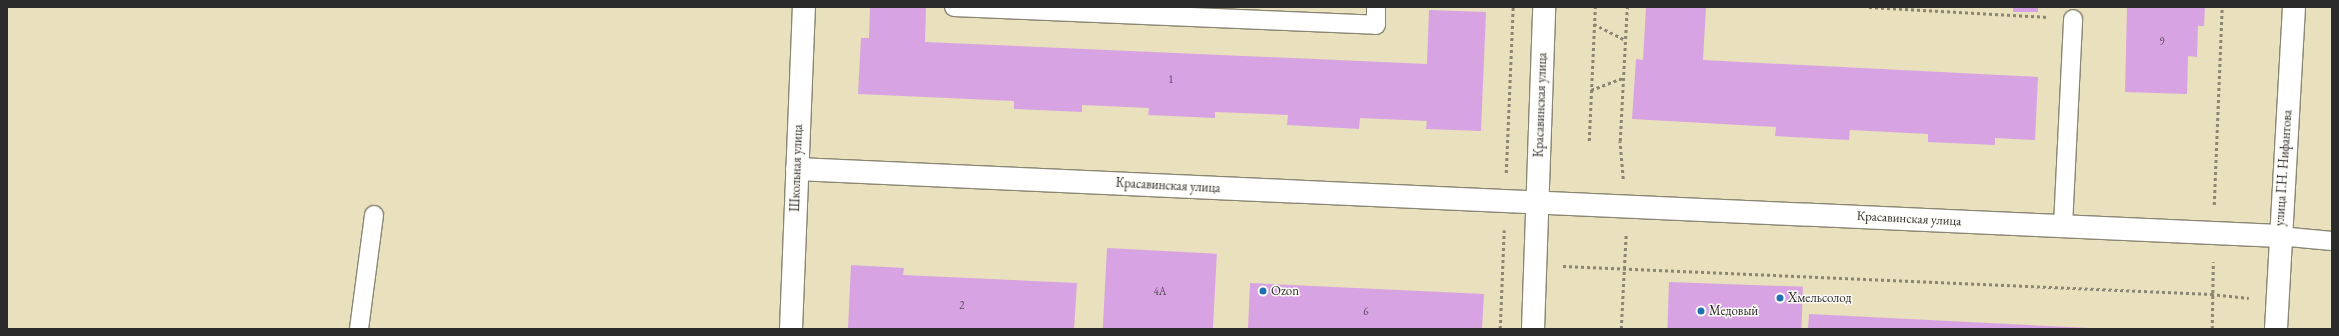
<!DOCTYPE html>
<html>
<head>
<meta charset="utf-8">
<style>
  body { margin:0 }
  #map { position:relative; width:2339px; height:336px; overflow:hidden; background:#e9e0bd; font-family:"EB Garamond",serif }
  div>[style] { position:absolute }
  .building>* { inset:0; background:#d8a3e2; transform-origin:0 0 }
  .path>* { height:2.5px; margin-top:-1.25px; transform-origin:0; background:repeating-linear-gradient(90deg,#8a8674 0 3px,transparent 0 6px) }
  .roads { filter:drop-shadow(1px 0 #8a8674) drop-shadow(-1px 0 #8a8674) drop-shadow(0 1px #8a8674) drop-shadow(0 -1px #8a8674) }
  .service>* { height:18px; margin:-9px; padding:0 9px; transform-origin:9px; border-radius:9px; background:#fff }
  .minor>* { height:22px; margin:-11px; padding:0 11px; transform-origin:11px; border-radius:11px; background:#fff }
  .dots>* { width:11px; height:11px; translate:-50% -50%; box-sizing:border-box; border:2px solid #fdfcf7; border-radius:50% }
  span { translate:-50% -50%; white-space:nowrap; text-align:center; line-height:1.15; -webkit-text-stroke:3px #fdfcf7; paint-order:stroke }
  .number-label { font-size:11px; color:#564959 }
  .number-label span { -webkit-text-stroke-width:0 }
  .street-label { font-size:13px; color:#2b2b2b }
  .poi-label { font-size:13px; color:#2b2b2b }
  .left { translate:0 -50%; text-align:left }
  .frame { position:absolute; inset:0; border:8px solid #2b2b2b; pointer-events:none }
</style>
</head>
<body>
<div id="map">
  <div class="building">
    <i style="clip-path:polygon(870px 7px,926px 7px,925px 42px,1427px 64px,1429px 10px,1486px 12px,1481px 131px,1426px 129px,1427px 121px,1360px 118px,1359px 129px,1287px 125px,1288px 115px,1215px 112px,1215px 118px,1148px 115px,1149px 108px,1082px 105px,1082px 112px,1014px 109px,1014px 101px,858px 94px,861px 38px,869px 38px)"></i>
    <i style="clip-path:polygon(1646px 7px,1706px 7px,1703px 60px,2038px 77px,2035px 140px,1995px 138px,1995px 145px,1928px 142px,1928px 134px,1850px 130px,1849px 140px,1775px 136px,1776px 127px,1632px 119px,1636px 59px,1643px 60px)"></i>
    <i style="left:2013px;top:7px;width:25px;height:5px"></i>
    <i style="clip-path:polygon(2127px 7px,2205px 7px,2204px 26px,2198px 26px,2197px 57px,2188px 56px,2187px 94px,2125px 92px)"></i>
    <i style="left:1107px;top:248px;width:110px;height:81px;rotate:3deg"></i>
    <i style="clip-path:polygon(851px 265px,904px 268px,903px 275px,1077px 283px,1074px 329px,848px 329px)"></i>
    <i style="left:1669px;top:282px;width:134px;height:47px;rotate:2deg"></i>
    <i style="clip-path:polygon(1250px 283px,1484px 294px,1482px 329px,1248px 329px)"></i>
    <i style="clip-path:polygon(1809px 314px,2089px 328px,2089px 329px,1808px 329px)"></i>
  </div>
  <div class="path">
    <i style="left:1869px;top:7px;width:179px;rotate:3.2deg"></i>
    <i style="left:1594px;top:24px;width:35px;rotate:27deg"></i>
    <i style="left:1591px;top:90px;width:34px;rotate:-21deg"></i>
    <i style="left:1589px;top:141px;width:134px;rotate:-87.4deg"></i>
    <i style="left:1506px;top:173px;width:166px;rotate:-87.6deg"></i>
    <i style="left:1623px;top:179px;width:38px;rotate:-95deg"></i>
    <i style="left:1620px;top:141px;width:134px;rotate:-87deg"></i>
    <i style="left:2214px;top:205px;width:198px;rotate:-87.7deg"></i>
    <i style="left:1563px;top:266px;width:649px;rotate:2.47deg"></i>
    <i style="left:2211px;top:294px;width:38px;rotate:6deg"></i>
    <i style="left:1500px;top:329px;width:99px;rotate:-87.7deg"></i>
    <i style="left:1621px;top:329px;width:95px;rotate:-87deg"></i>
    <i style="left:2212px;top:329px;width:67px;rotate:-89.1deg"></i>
  </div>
  <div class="roads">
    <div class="service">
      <i style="left:954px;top:7px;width:422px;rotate:2.4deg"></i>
      <i style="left:1376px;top:25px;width:18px;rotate:-90deg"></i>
      <i style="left:2063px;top:226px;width:207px;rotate:-87.2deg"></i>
      <i style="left:2279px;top:236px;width:53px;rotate:5.4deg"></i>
      <i style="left:359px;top:329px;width:115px;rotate:-82.5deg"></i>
    </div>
    <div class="minor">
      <i style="left:797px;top:169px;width:1484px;rotate:2.59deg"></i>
      <i style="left:791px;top:329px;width:322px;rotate:-87.7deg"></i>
      <i style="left:1533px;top:329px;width:322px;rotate:-88deg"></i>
      <i style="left:2276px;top:329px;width:323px;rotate:-86.8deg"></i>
    </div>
  </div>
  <div class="dots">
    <i style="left:1263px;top:291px;background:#1f6fb2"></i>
    <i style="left:1780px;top:298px;background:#1f6fb2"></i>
    <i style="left:1701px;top:311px;background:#1f6fb2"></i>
  </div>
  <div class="number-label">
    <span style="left:2162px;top:41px">9</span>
    <span style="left:1171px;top:79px">1</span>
    <span style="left:1160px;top:291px">4А</span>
    <span style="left:962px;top:305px">2</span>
    <span style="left:1366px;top:311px">6</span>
  </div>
  <div class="street-label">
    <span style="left:1541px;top:105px;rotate:-88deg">Красавинская улица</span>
    <span style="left:797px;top:168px;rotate:-88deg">Школьная улица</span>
    <span style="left:2284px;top:168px;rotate:-86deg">улица Г.Н. Нифантова</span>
    <span style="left:1168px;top:186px;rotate:3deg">Красавинская улица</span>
    <span style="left:1909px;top:219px;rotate:3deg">Красавинская улица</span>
  </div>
  <div class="poi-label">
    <span class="left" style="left:1271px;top:291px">Ozon</span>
    <span class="left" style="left:1788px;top:298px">Хмельсолод</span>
    <span class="left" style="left:1709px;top:311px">Медовый</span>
  </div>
  <div class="frame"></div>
</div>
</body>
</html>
